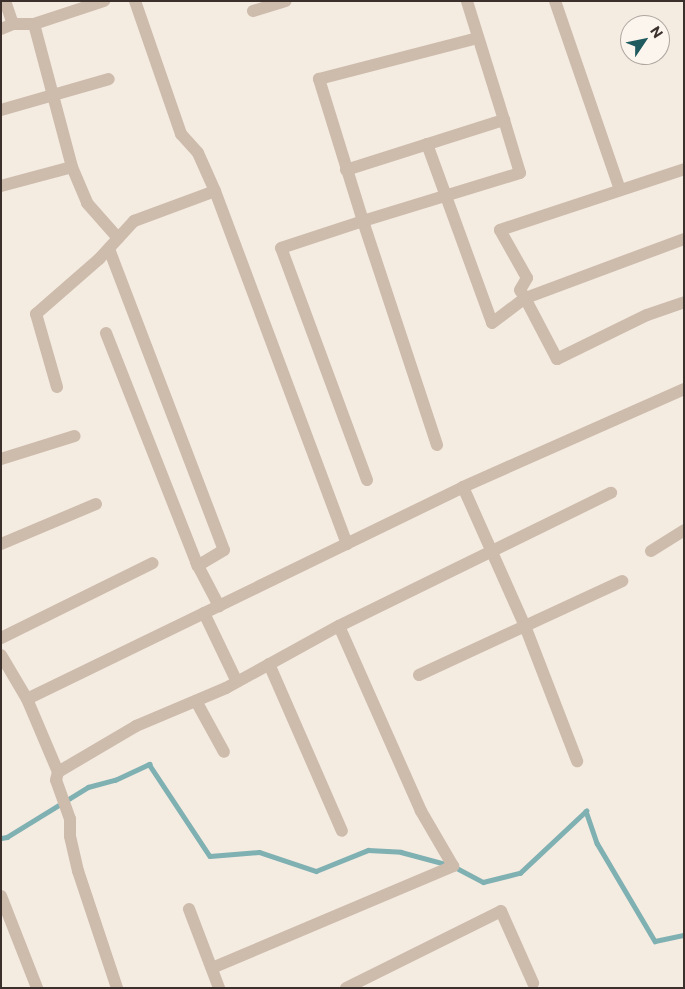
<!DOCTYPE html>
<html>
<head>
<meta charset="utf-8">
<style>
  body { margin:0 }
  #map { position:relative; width:685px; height:989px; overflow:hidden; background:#f4ebe1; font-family:Commissioner,sans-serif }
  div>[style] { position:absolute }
  .stream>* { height:4.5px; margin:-2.25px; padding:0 2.25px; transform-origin:2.25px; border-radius:2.25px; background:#7fb0b2 }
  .minor>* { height:12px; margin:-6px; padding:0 6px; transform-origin:6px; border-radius:6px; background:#cdbbac }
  span { translate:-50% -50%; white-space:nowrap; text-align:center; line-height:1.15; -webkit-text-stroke:5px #fbf5ee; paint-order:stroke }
  .frame { position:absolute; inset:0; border:2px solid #3b302b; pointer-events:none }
  .north { position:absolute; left:620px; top:15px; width:50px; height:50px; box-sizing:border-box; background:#fbf5ee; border:1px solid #aea6a0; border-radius:50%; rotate:56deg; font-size:14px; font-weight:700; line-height:20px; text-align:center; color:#3b302b }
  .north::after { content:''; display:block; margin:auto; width:18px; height:22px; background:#1f5a5e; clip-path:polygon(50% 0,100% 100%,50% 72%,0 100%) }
</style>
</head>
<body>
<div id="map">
  <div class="stream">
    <i style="left:1px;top:838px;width:6px;rotate:-9deg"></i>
    <i style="left:7px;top:837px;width:95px;rotate:-31.7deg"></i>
    <i style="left:88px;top:787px;width:28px;rotate:-15deg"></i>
    <i style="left:115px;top:780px;width:38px;rotate:-25deg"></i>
    <i style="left:149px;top:764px;width:110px;rotate:56.5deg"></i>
    <i style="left:210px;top:856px;width:49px;rotate:-4.7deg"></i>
    <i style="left:259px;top:852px;width:60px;rotate:18.4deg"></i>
    <i style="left:316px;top:871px;width:56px;rotate:-22deg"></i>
    <i style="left:368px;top:850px;width:33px;rotate:3deg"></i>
    <i style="left:401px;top:852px;width:54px;rotate:15.1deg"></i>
    <i style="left:453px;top:866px;width:34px;rotate:28deg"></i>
    <i style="left:483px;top:882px;width:38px;rotate:-14deg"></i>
    <i style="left:520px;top:873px;width:91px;rotate:-43.2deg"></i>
    <i style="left:586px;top:811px;width:34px;rotate:71deg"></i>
    <i style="left:597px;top:843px;width:114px;rotate:59.4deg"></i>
    <i style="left:655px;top:941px;width:30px;rotate:-12deg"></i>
  </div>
  <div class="minor">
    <i style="left:5px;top:1px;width:24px;rotate:71deg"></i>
    <i style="left:135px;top:1px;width:141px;rotate:70.9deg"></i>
    <i style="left:181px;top:134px;width:25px;rotate:48deg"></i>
    <i style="left:198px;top:153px;width:42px;rotate:65.9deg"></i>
    <i style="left:215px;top:191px;width:377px;rotate:69.5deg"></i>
    <i style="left:555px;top:1px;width:200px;rotate:71deg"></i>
    <i style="left:253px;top:11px;width:34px;rotate:-17deg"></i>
    <i style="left:34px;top:24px;width:148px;rotate:75.1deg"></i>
    <i style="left:72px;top:167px;width:39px;rotate:67deg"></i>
    <i style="left:87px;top:203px;width:47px;rotate:48.5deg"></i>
    <i style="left:1px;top:29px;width:13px;rotate:-23deg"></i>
    <i style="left:13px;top:24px;width:21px"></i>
    <i style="left:34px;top:24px;width:74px;rotate:-18.2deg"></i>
    <i style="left:1px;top:110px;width:112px;rotate:-16deg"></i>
    <i style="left:427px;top:144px;width:190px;rotate:70deg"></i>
    <i style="left:492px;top:323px;width:41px;rotate:-37.1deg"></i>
    <i style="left:525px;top:298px;width:9px;rotate:-122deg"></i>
    <i style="left:520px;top:290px;width:14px;rotate:-60deg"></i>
    <i style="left:527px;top:278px;width:55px;rotate:-119.4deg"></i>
    <i style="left:500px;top:230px;width:194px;rotate:-18.3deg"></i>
    <i style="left:346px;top:170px;width:166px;rotate:-17.6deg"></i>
    <i style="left:504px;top:120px;width:125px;rotate:-107.3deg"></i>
    <i style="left:1px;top:186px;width:73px;rotate:-15deg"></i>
    <i style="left:684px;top:239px;width:170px;rotate:159.6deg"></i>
    <i style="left:525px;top:298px;width:69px;rotate:62.3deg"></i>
    <i style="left:557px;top:359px;width:100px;rotate:-26.1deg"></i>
    <i style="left:647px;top:315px;width:39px;rotate:-19deg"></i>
    <i style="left:109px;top:249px;width:322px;rotate:69.1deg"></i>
    <i style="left:224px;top:550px;width:31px;rotate:149deg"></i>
    <i style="left:106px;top:333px;width:246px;rotate:68.5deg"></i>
    <i style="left:196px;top:562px;width:50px;rotate:62.4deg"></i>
    <i style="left:57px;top:387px;width:76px;rotate:-106deg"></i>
    <i style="left:36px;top:314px;width:84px;rotate:-41.1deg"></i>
    <i style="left:99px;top:259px;width:52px;rotate:-47.4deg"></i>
    <i style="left:134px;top:221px;width:86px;rotate:-20.3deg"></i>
    <i style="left:437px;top:445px;width:236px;rotate:-108.3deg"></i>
    <i style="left:363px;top:221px;width:164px;rotate:-17deg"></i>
    <i style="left:520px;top:173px;width:55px;rotate:-106.8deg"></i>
    <i style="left:1px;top:459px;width:77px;rotate:-17.3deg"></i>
    <i style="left:367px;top:480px;width:247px;rotate:-110.3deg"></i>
    <i style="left:281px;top:248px;width:86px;rotate:-18.2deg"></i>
    <i style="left:363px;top:221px;width:149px;rotate:-107.2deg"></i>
    <i style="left:319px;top:79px;width:164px;rotate:-14.5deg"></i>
    <i style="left:463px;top:487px;width:152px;rotate:66deg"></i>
    <i style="left:525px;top:626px;width:145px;rotate:68.9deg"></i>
    <i style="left:1px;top:544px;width:103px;rotate:-22.8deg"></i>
    <i style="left:651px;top:551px;width:39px;rotate:-32deg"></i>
    <i style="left:204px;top:613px;width:76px;rotate:64.4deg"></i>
    <i style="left:1px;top:638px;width:169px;rotate:-26.3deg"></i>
    <i style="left:1px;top:655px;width:51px;rotate:59.4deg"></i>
    <i style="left:269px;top:664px;width:182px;rotate:66.4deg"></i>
    <i style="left:419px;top:675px;width:224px;rotate:-24.8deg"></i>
    <i style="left:196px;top:701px;width:58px;rotate:61.2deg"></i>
    <i style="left:58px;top:772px;width:91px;rotate:-30.5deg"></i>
    <i style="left:136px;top:726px;width:98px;rotate:-22.9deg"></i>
    <i style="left:226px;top:688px;width:129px;rotate:-28.8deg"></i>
    <i style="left:339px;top:626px;width:303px;rotate:-26.1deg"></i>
    <i style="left:1px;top:896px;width:99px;rotate:68.6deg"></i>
    <i style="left:189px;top:909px;width:85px;rotate:69.2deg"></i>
    <i style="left:212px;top:968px;width:262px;rotate:-22.9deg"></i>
    <i style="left:453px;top:866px;width:64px;rotate:-120.2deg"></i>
    <i style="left:421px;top:811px;width:202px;rotate:-113.9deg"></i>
    <i style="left:117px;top:988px;width:123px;rotate:-108.4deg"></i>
    <i style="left:78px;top:871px;width:36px;rotate:-103deg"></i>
    <i style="left:70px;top:836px;width:17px;rotate:-90deg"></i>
    <i style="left:70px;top:819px;width:41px;rotate:-109.7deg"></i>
    <i style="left:56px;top:780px;width:8px;rotate:-76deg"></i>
    <i style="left:58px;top:772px;width:79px;rotate:-113deg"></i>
    <i style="left:27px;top:699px;width:485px;rotate:-25.9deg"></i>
    <i style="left:463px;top:487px;width:242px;rotate:-23.9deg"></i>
    <i style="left:346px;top:988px;width:173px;rotate:-26.4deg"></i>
    <i style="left:501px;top:911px;width:79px;rotate:66deg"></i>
  </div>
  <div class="frame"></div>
  <div class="north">N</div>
</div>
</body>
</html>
